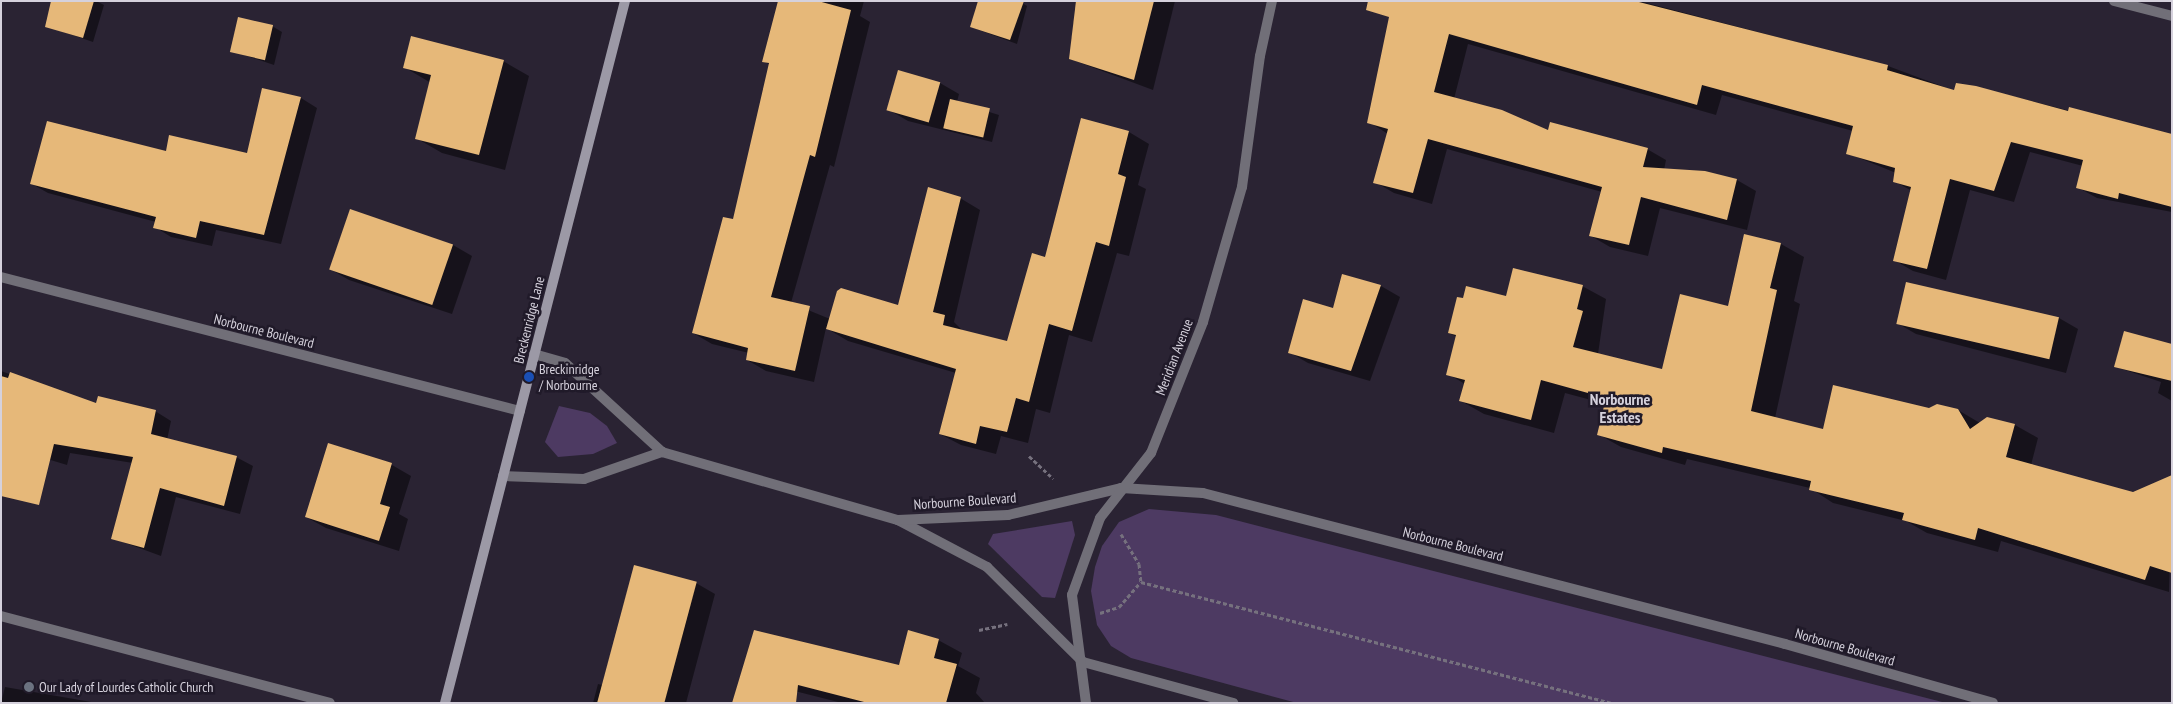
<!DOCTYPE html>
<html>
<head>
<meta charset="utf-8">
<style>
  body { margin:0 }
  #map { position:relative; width:2173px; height:704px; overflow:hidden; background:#2a2333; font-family:"PT Sans Narrow",sans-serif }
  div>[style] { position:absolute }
  .green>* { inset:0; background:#4d3a62 }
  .shadow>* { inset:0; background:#0007 }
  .building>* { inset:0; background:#e6b879; transform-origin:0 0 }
  .path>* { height:3px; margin-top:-1.5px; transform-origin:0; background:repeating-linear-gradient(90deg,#76717e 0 4px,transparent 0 6.5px) }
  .service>* { height:10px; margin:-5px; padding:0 5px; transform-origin:5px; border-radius:5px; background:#716f78 }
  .minor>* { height:10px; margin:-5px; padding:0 5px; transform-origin:5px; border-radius:5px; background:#716f78 }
  .secondary>* { height:10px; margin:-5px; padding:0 5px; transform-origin:5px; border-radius:5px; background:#9c99a6 }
  .dots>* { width:14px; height:14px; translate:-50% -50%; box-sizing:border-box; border:2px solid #201a29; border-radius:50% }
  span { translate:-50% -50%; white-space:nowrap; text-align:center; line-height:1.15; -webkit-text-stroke:5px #201a29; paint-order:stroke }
  .street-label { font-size:14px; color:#d5d1dc }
  .poi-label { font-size:14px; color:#d5d1dc }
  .left { translate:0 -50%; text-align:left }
  .quarter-label { font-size:16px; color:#d5d1dc; font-weight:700 }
  .frame { position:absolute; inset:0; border:2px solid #d5d1dc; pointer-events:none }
</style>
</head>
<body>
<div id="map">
  <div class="green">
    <i style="clip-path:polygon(559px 406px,590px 413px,607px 426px,617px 443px,593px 454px,558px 457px,545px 442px)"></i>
    <i style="clip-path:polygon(1149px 509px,1216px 515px,1946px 703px,1297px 703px,1131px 658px,1111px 646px,1097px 625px,1091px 591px,1095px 567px,1102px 546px,1119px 522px)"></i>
    <i style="clip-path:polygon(1072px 521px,1075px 535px,1055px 598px,1042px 597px,988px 544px,993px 534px)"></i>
  </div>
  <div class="shadow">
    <i style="clip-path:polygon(53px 1px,96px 1px,104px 5px,93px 42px,46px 26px)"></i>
    <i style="clip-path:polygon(779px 1px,864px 1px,860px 16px,870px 22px,834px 167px,830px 165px,791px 303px,830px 319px,899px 306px,960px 198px,980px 210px,954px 322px,964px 332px,1008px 343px,1046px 258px,1082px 120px,1129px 132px,1149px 144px,1138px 185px,1146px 189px,1129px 256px,1117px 253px,1092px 342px,1069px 335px,1050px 413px,1036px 409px,1028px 443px,1001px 436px,996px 454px,961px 445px,940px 434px,956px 373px,848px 341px,826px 328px,814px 382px,766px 371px,747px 360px,749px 353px,712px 344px,693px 333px,734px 221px,770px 65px,764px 61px)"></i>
    <i style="clip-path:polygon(1019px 1px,1027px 6px,1017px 44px,971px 27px)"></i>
    <i style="clip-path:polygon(1078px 1px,1175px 1px,1153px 90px,1070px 59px)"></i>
    <i style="clip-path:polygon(1383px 1px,1639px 1px,1888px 66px,1955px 91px,1976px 87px,2172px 137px,2172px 212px,2097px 198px,2077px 187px,2083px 166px,2030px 152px,2014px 202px,1970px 190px,1946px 280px,1913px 271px,1894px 260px,1912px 191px,1894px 181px,1896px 173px,1847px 153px,1853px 131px,1722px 95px,1716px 115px,1468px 44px,1454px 99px,1548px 132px,1647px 149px,1666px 160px,1664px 170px,1705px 172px,1737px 180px,1756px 191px,1747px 230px,1660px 208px,1648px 256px,1610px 247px,1591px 236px,1602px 192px,1447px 149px,1432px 204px,1394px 193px,1375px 182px,1388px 134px,1369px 122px,1393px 7px)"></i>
    <i style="clip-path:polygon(272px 26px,282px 32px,274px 65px,232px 51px)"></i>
    <i style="clip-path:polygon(503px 61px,529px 76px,505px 170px,442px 153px,416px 138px,431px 83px,404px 67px)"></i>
    <i style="clip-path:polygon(899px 72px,940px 83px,959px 94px,957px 102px,999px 115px,992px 142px,908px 121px,889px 110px)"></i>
    <i style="clip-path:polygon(301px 98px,317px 108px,281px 244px,216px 230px,212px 246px,171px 237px,155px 227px,156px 222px,48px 193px,32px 184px,167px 153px,248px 155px)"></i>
    <i style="clip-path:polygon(350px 210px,453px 245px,472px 256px,452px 314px,349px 280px,330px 269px)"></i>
    <i style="clip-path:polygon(1781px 244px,1804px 257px,1794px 301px,1800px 304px,1775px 418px,1824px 430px,1929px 410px,1958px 410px,1980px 423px,1987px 418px,2015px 425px,2038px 438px,2031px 465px,2133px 494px,2172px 480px,2169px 592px,2001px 541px,1998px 552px,1927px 533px,1906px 521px,1833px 503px,1810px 488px,1687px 459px,1685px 465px,1621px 447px,1598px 434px,1606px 404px,1565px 393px,1554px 433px,1484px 414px,1461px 401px,1465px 384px,1448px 374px,1457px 337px,1449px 333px,1507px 297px,1582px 286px,1606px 299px,1598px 354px,1663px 370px,1729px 307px)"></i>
    <i style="clip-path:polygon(1381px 286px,1400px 297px,1370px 381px,1308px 363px,1289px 352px,1334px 309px)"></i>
    <i style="clip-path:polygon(2059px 318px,2078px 329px,2066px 373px,1916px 334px,1897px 323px)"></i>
    <i style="clip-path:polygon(2172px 344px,2172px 401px,2158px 393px,2161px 382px,2116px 367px)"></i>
    <i style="clip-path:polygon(1px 371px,97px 405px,155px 411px,171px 421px,167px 440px,236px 457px,253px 466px,240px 514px,176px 497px,161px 556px,112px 538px,133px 463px,70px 453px,67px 465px,1px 445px)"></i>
    <i style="clip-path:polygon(329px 445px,392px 465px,411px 476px,399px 514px,408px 519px,399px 551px,326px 528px,306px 517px)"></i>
    <i style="clip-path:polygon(696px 583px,715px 594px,686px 703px,593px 703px,598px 684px,602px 685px)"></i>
    <i style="clip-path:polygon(938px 640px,962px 653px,958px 666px,980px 678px,976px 693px,985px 703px,842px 703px,767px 684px,900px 666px)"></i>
    <i style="clip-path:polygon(5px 687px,97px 703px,1px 703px)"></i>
  </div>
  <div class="building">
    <i style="clip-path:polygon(51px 1px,94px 1px,83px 38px,45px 27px)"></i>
    <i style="clip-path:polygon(778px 1px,818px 1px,851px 10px,815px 157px,810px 155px,771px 297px,810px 306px,795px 371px,746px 360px,748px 348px,692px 333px,723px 217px,733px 219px,769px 63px,762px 62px)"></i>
    <i style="clip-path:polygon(978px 1px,1024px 1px,1010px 40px,970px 27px)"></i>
    <i style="clip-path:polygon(1076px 1px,1154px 1px,1134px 80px,1069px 59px)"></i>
    <i style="clip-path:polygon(1368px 1px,1635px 1px,1888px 65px,1887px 70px,1954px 90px,1956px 83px,1976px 86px,2068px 111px,2069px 107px,2172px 134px,2172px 207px,2119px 193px,2118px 199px,2076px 188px,2083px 160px,2011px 142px,1994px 191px,1950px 179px,1927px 269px,1893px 261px,1911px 187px,1893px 182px,1895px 168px,1846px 154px,1853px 126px,1702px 85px,1697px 105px,1449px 34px,1434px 92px,1502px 110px,1548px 130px,1550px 122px,1648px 148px,1643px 167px,1705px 171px,1737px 179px,1727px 220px,1641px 197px,1629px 245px,1589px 236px,1602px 187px,1428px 139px,1413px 193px,1373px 183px,1388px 129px,1367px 123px,1389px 17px,1366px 10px)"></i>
    <i style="left:238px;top:17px;width:36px;height:36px;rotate:13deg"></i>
    <i style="clip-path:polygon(411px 36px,504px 60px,479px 155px,415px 139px,431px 75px,403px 68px)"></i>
    <i style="left:898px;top:70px;width:44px;height:42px;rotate:16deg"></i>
    <i style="clip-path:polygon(262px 88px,301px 97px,264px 235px,200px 221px,196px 238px,153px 228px,156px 217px,30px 184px,47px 121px,166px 151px,169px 135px,247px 153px)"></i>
    <i style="left:950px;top:99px;width:41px;height:30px;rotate:13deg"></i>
    <i style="clip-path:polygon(1081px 118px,1129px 131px,1118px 174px,1126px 177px,1109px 246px,1096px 242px,1072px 331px,1049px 324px,1029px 402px,1016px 398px,1007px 432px,980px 426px,976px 444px,939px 434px,956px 369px,826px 329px,837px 291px,841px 288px,898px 305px,928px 187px,961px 197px,933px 312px,945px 315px,943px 325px,1007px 341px,1032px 253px,1045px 257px)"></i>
    <i style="left:350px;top:209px;width:109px;height:64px;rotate:19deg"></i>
    <i style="clip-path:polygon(1744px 234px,1781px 243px,1770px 288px,1777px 290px,1751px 411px,1823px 429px,1833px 385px,1929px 408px,1937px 404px,1958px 409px,1970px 429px,1987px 417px,2015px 424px,2006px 457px,2133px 492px,2172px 475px,2172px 573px,2150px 566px,2145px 580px,1978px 528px,1975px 540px,1902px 520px,1904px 513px,1809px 490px,1811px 481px,1663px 447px,1662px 453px,1597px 435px,1606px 398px,1541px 380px,1531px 420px,1459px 401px,1465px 380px,1446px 375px,1456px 335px,1448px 333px,1457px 297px,1463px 298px,1466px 286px,1506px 296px,1513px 268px,1583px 285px,1577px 309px,1583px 311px,1573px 347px,1662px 369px,1680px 294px,1728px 306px)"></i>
    <i style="clip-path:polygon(1342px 274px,1381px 285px,1351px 371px,1288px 353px,1303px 299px,1333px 308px)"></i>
    <i style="left:1906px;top:282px;width:157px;height:43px;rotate:13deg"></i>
    <i style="clip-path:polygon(2124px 331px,2172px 344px,2172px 381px,2114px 367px)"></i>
    <i style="clip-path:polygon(10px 372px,96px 403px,98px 396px,156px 410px,151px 434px,237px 456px,224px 506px,160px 488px,144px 548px,111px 539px,133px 457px,54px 444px,39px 505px,1px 496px,1px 376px,8px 378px)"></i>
    <i style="clip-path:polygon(328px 443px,392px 463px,380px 504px,390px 507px,379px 541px,305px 517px)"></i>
    <i style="left:634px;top:565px;width:65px;height:143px;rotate:15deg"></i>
    <i style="clip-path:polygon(754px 630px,899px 665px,908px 630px,939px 639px,934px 658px,957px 664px,946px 703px,868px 703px,798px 685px,796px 703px,732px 703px)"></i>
  </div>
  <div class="path">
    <i style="left:1029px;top:456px;width:33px;rotate:43deg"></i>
    <i style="left:1121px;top:534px;width:35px;rotate:59deg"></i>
    <i style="left:1139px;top:564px;width:18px;rotate:84deg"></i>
    <i style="left:1141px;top:582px;width:487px;rotate:14.4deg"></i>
    <i style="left:1100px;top:613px;width:20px;rotate:-18deg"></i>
    <i style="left:1119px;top:607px;width:33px;rotate:-49deg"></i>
    <i style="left:979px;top:630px;width:29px;rotate:-12deg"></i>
  </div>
  <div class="service">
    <i style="left:1px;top:616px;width:340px;rotate:14.8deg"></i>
  </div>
  <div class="minor">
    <i style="left:2114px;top:1px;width:60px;rotate:14.5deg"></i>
    <i style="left:1px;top:277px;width:536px;rotate:14.48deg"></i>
    <i style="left:534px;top:354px;width:32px;rotate:16deg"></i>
    <i style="left:565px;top:363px;width:132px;rotate:42.5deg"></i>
    <i style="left:662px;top:452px;width:246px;rotate:16.1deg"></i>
    <i style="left:898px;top:520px;width:101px;rotate:27.8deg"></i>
    <i style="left:987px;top:567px;width:135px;rotate:44.7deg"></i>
    <i style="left:1083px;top:662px;width:156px;rotate:15.3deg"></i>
    <i style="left:503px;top:476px;width:81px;rotate:2.1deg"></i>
    <i style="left:584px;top:479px;width:83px;rotate:-19.1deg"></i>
    <i style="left:898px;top:520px;width:110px;rotate:-2.6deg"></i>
    <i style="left:1008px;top:515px;width:116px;rotate:-13.4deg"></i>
    <i style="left:1121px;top:488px;width:82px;rotate:3.5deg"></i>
    <i style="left:1203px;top:493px;width:601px;rotate:14.54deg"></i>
    <i style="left:1785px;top:644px;width:216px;rotate:15.8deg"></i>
    <i style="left:1086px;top:703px;width:109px;rotate:-97.4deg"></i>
    <i style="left:1072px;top:595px;width:82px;rotate:-70deg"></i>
    <i style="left:1100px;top:518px;width:83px;rotate:-51.9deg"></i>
    <i style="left:1151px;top:453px;width:141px;rotate:-68.3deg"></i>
    <i style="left:1203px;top:322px;width:141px;rotate:-73.9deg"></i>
    <i style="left:1242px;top:187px;width:132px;rotate:-82.2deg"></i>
    <i style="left:1260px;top:56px;width:56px;rotate:-77.7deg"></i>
  </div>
  <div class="secondary">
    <i style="left:445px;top:703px;width:725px;rotate:-75.62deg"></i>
  </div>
  <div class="dots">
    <i style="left:529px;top:377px;background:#1a4fb4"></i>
    <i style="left:29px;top:687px;background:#6b7280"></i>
  </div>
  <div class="street-label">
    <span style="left:529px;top:320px;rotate:-76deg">Breckenridge Lane</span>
    <span style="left:264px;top:331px;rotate:14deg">Norbourne Boulevard</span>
    <span style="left:1174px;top:357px;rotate:-69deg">Meridian Avenue</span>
    <span style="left:965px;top:501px;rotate:-4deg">Norbourne Boulevard</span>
    <span style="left:1453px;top:544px;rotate:14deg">Norbourne Boulevard</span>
    <span style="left:1845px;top:647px;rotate:16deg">Norbourne Boulevard</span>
  </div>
  <div class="poi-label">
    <span class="left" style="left:539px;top:377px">Breckinridge<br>/ Norbourne</span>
    <span class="left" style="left:39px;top:687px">Our Lady of Lourdes Catholic Church</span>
  </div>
  <div class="quarter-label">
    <span style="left:1620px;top:408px">Norbourne<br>Estates</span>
  </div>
  <div class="frame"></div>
</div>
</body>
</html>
